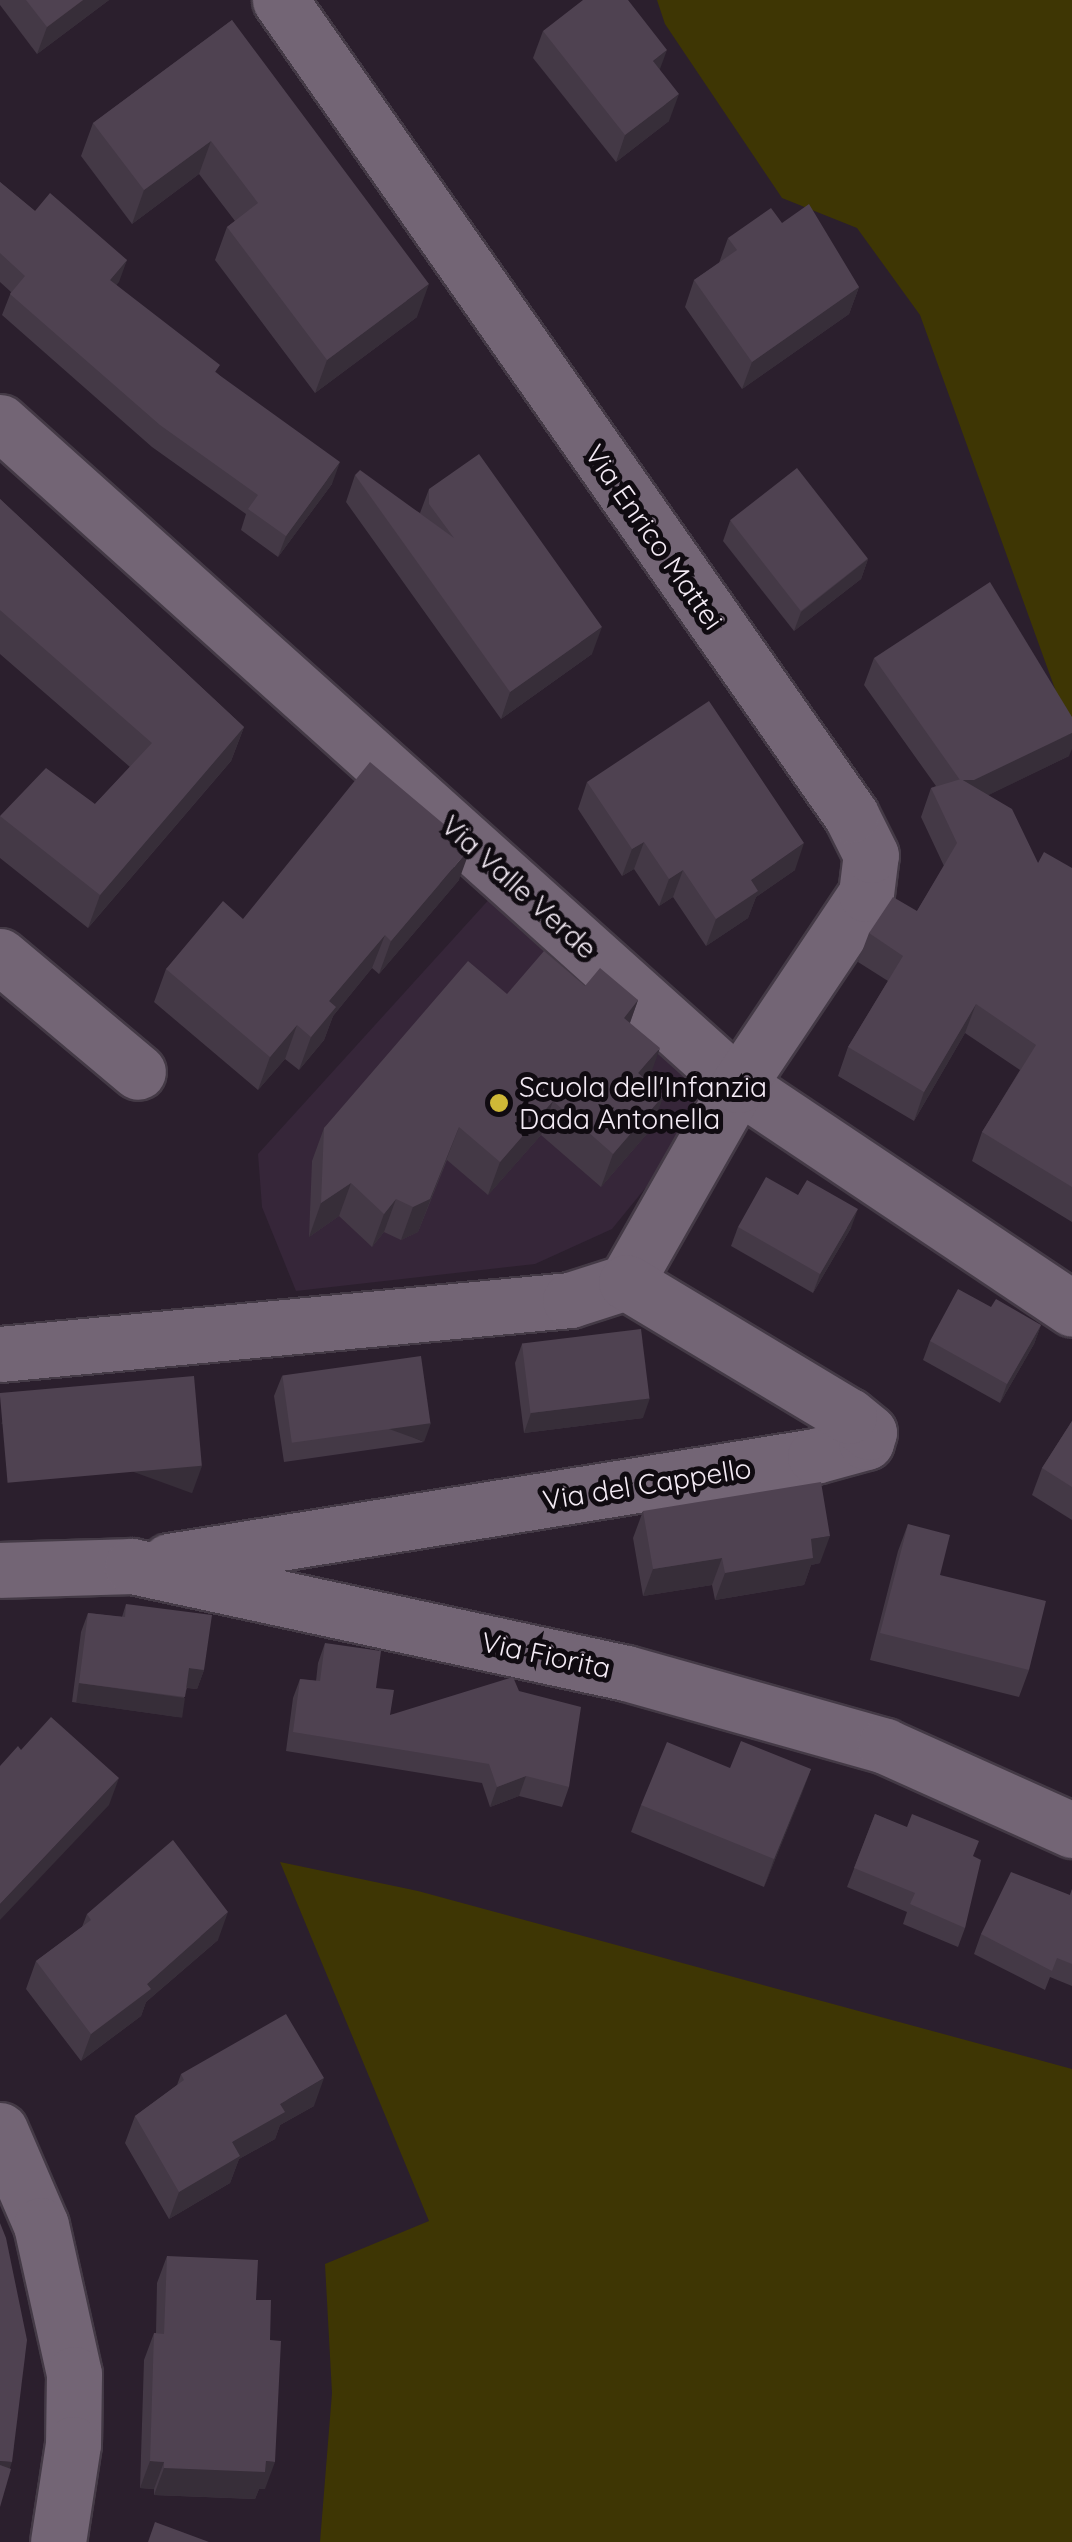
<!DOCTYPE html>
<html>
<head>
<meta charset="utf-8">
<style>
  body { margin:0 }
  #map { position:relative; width:1072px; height:2542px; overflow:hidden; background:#2b1f2d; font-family:Quicksand,sans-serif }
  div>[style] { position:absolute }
  .built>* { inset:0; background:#362639 }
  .green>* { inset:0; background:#3e3604 }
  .roads { filter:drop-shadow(2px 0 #443a46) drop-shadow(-2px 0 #443a46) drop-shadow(0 2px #443a46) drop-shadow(0 -2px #443a46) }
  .minor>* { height:55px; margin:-27.5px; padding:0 27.5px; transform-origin:27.5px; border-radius:27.5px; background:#736575 }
  .wall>* { inset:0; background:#443946 }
  .shaded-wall>* { inset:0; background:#372e39; transform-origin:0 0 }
  .building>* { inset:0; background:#4f4251; transform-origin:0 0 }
  .dots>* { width:28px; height:28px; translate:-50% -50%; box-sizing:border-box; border:5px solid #100b11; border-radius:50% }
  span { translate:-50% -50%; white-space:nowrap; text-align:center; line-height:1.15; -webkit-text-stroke:10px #100b11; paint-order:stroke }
  .street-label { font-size:28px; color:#f4ebf5 }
  .poi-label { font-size:28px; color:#f4ebf5 }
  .left { translate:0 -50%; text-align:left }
</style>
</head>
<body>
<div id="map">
  <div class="built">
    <i style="clip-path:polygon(493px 895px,689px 1062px,696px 1089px,690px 1117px,660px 1170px,612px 1229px,535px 1264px,296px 1291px,262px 1207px,258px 1154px)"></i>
  </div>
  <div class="green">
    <i style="clip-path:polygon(657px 0,1072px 0,1072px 736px,920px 315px,857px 228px,782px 198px,665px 24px)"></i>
    <i style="clip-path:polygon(280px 1862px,418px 1891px,1072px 2069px,1072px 2542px,320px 2542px,332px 2393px,325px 2264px,429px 2221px)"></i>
  </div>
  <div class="roads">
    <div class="minor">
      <i style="left:0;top:422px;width:992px;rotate:41.94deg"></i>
      <i style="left:738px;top:1085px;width:402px;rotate:33.8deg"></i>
      <i style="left:0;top:956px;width:180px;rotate:40deg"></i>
      <i style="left:0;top:1354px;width:573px;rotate:-5.41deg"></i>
      <i style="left:570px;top:1300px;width:59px;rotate:-17.8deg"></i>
      <i style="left:626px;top:1282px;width:227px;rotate:-60.4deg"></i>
      <i style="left:738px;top:1085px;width:230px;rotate:-56.2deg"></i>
      <i style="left:866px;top:894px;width:39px;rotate:-83deg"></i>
      <i style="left:871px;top:855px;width:45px;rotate:-116.6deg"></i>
      <i style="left:851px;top:815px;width:995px;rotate:-125.02deg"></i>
      <i style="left:169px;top:1561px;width:654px;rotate:-9.23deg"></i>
      <i style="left:815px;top:1456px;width:53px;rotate:-15.4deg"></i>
      <i style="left:866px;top:1442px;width:10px;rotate:-73deg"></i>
      <i style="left:869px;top:1432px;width:26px;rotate:-141deg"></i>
      <i style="left:849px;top:1416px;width:260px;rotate:-149deg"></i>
      <i style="left:0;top:1570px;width:132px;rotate:-1.7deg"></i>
      <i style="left:132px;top:1566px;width:505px;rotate:12.22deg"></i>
      <i style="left:626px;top:1673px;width:269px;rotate:15.7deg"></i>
      <i style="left:885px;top:1746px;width:205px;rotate:24.2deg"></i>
      <i style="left:0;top:2130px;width:103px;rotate:66.7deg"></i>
      <i style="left:41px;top:2225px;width:153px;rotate:77.5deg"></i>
      <i style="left:74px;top:2374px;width:70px;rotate:90.8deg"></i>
      <i style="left:73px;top:2444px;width:99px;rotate:98.7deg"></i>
    </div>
  </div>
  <div class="wall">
    <i style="clip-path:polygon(0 0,109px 0,37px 54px,0 5px)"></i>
    <i style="clip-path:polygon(232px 20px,417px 317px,315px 393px,215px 260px,227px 227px,235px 221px,199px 174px,132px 224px,81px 156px,93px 123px)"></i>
    <i style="clip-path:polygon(543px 31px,659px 69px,669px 121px,616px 162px,533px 58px)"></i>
    <i style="clip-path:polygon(0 182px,35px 211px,127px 260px,116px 285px,217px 373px,332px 484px,278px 557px,241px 530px,246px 514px,152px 447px,2px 315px,11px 292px,0 282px)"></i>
    <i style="clip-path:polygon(728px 238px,859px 287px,849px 314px,742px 389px,685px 307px,694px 280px,719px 263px)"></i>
    <i style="clip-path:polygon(355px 475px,420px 513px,429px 489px,592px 654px,501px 719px,346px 502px)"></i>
    <i style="clip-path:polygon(0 499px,244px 727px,231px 761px,88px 928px,0 858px,0 816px,95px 804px,130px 767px,0 654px)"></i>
    <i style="clip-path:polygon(730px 521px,868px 559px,861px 579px,794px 631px,723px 541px)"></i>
    <i style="clip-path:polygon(874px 658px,1069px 756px,988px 795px,1038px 863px,1072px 868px,1072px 1222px,972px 1161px,982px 1132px,1020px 1070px,965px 1033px,914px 1121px,838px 1076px,848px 1047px,888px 981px,858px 962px,869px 933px,917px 911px,944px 866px,921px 817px,931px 788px,936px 786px,864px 685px)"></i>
    <i style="clip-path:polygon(587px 782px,795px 870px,756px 897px,748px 918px,706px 946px,673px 897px,659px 906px,634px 869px,622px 876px,578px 809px)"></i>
    <i style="clip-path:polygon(459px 880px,379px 974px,372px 968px,333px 1016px,324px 1040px,299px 1070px,285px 1059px,258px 1090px,154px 1002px,166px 969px,243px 919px)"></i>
    <i style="clip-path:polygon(585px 986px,638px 1000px,630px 1023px,648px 1081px,652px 1128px,601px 1187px,541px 1135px,488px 1195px,447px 1160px,418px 1232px,401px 1240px,384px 1232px,372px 1247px,339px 1216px,309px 1237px,312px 1161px,324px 1128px,507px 994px)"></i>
    <i style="clip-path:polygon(738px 1227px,851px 1228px,813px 1293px,731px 1246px)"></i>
    <i style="clip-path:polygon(991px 1307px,1041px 1325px,1034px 1344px,1000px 1403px,923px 1360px,930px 1341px)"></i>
    <i style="clip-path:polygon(522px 1344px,643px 1418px,524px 1433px,515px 1363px)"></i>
    <i style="clip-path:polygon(282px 1376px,424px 1442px,284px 1462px,274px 1396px)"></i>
    <i style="clip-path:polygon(1072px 1421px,1072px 1520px,1032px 1495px,1042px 1468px)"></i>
    <i style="clip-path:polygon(643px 1511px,820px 1563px,811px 1565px,804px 1585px,715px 1600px,712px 1585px,643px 1596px,633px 1538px)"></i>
    <i style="clip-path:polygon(908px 1524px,940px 1575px,1029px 1670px,1019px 1697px,870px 1660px,898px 1551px)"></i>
    <i style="clip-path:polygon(126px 1604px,204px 1670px,197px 1689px,187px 1688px,178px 1717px,72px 1702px,81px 1632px,88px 1613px,122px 1617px)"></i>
    <i style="clip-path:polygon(325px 1643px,376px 1688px,390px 1715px,519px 1691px,569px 1787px,562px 1807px,519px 1796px,490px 1807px,482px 1783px,286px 1751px,293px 1698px,300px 1679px,316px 1681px,318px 1663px)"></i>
    <i style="clip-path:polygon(730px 1768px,811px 1769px,764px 1887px,631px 1832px,641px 1805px)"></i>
    <i style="clip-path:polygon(875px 1814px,973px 1857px,965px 1928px,958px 1947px,903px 1924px,907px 1912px,847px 1887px)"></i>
    <i style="clip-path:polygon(1072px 1889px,1072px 1986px,1050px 1977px,1045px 1990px,974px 1954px,981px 1934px,1070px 1895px)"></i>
    <i style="clip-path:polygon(87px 1914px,218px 1940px,146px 2002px,141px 2016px,81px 2061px,26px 1989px,36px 1961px,82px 1927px)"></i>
    <i style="clip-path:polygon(181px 2074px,314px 2106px,280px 2125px,275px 2139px,239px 2159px,230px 2183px,169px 2219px,125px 2143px,135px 2116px,177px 2085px)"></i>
    <i style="clip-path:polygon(167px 2256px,256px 2300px,265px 2489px,259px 2489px,255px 2499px,154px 2495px,154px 2489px,140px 2488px,144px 2360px,154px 2333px,156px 2333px,157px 2283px)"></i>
  </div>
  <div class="shaded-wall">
    <i style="clip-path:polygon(83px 0,109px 0,37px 54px,47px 27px)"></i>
    <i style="clip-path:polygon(667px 50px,657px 77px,653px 61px)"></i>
    <i style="clip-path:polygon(679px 94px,669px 121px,616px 162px,625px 135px)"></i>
    <i style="clip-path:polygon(211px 141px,199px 174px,132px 224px,144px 190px)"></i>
    <i style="clip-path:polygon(127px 260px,119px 282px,102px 302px,110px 280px)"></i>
    <i style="clip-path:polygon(429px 284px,417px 317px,315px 393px,327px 360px)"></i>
    <i style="clip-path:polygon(859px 287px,849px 314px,742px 389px,752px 362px)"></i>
    <i style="clip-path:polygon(340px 462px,332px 484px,278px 557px,286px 536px)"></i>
    <i style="clip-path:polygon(868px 559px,861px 579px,794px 631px,801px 612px)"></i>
    <i style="clip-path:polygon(602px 627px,592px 654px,501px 719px,510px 692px)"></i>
    <i style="clip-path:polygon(244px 727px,231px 761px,88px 928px,100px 895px)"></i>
    <i style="clip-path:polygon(1072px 733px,1072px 749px,1069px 756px,964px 807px,960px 780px)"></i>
    <i style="clip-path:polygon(644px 842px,634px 869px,622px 876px,632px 849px)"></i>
    <i style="clip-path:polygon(804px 843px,795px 870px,756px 897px,748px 918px,706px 946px,716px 919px,751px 880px)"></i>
    <i style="clip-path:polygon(471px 847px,459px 880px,379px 974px,391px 941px)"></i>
    <i style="clip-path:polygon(683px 870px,673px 897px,659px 906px,669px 879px)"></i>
    <i style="clip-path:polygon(385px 935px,372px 968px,333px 1016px,324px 1040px,299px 1070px,311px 1037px,329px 1001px)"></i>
    <i style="clip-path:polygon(638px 1000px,626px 1033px,624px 1018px)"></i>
    <i style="clip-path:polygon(976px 1004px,965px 1033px,914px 1121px,924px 1092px)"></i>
    <i style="clip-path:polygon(297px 1025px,285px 1059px,258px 1090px,270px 1057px)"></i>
    <i style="clip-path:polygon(660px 1048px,648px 1082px,638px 1073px)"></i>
    <i style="clip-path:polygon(664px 1095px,652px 1128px,601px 1187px,613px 1154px)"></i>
    <i style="clip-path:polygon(553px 1101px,541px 1135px,488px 1195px,500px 1162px)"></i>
    <i style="clip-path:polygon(459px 1127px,418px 1232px,401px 1240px,413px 1207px)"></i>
    <i style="clip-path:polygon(351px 1183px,339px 1216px,309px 1237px,321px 1203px)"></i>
    <i style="clip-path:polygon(396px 1199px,384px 1232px,372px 1247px,384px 1214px)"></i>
    <i style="clip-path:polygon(858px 1209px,851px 1228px,813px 1293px,820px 1274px)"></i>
    <i style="clip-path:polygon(1041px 1325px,1034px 1344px,1000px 1403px,1007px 1384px)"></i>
    <i style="clip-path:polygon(650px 1398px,643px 1418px,524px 1433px,531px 1413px)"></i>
    <i style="left:431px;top:1423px;width:20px;height:141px;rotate:110deg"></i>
    <i style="left:202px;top:1466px;width:29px;height:203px;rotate:110deg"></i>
    <i style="clip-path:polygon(830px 1536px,820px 1563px,811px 1565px,804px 1585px,715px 1600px,725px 1573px,811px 1539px)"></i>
    <i style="clip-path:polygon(722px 1558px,712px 1585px,643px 1596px,653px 1569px)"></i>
    <i style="clip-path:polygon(189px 1668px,204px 1670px,197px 1689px,182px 1687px)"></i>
    <i style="left:79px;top:1683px;width:107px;height:20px;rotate:8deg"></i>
    <i style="clip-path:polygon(811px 1769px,801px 1796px,764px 1887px,774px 1859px)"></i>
    <i style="clip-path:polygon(526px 1776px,519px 1796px,490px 1807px,497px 1787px)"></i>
    <i style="clip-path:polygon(119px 1778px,109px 1805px,0 1920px,0 1904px)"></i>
    <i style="clip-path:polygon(228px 1912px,218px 1940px,146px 2002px,141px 2016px,81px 2061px,91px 2034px)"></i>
    <i style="clip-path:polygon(324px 2078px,314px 2106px,280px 2125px,275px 2139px,239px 2159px,230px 2183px,169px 2219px,179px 2192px,232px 2142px,280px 2104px)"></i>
    <i style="clip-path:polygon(0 2461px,12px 2462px,3px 2489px,0 2489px)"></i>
    <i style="clip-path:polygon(150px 2461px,164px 2462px,154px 2489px,140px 2488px)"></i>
    <i style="clip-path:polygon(266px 2461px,275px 2462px,265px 2489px,259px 2489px,255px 2499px,154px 2495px,164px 2468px)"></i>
  </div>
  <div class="building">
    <i style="clip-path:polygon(26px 0,83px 0,47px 27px)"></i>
    <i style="clip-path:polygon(583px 0,628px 0,667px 50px,653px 61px,679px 94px,625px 135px,543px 31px)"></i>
    <i style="clip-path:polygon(232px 20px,429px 284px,327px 360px,227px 227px,258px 203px,211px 141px,144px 190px,93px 123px)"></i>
    <i style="clip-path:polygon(0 182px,35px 211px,50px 193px,127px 260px,110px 280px,220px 365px,215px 372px,340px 462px,286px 536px,248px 509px,258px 495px,160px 425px,10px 294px,25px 276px,0 253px)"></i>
    <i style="clip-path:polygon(809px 204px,859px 287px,752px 362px,694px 280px,737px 250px,728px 238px,771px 208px,782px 223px)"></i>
    <i style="clip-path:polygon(479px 454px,602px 627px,510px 692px,355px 475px,360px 470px,454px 538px,429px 504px,429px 489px)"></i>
    <i style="left:797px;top:468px;width:115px;height:85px;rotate:52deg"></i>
    <i style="clip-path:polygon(0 499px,244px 727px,100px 895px,0 816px,46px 768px,95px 804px,152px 743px,0 610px)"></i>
    <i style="clip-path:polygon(990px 582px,1072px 717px,1072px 733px,974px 780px,960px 780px,874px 658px)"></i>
    <i style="clip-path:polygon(709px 701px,804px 843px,751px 880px,758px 891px,716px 919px,683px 870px,669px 879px,644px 842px,632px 849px,587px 782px)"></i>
    <i style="clip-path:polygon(370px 762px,471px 847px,391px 941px,385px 935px,329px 1001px,336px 1007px,311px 1037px,297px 1025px,270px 1057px,166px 969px,223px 901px,243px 919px)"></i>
    <i style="clip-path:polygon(961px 779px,1012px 809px,1038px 863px,1044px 852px,1072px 868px,1072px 1187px,982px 1132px,1036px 1045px,976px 1004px,924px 1092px,848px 1047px,903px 956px,869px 933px,893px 897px,917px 911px,957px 843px,931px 788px)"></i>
    <i style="clip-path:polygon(544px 951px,585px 986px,600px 968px,638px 1000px,624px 1018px,660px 1048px,638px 1073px,664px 1095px,613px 1154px,553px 1101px,500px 1162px,459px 1127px,430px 1199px,413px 1207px,396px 1199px,384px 1214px,351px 1183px,321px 1203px,324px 1128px,468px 961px,507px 994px)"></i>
    <i style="clip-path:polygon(766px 1177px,798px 1195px,807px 1180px,858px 1209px,820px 1274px,738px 1227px)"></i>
    <i style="clip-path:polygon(958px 1289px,991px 1307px,996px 1299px,1041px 1325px,1007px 1384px,930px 1341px)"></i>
    <i style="left:641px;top:1329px;width:70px;height:120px;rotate:83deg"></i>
    <i style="left:421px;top:1356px;width:68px;height:140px;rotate:82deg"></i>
    <i style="left:194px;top:1376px;width:90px;height:195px;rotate:85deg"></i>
    <i style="clip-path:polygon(1072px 1421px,1072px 1487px,1042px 1468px)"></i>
    <i style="clip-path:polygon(821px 1482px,830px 1536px,811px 1539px,813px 1558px,725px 1573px,722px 1558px,653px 1569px,643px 1511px)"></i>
    <i style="clip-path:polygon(908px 1524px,950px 1535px,940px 1575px,1046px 1601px,1029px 1670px,880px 1633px)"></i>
    <i style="clip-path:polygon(126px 1604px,212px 1615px,204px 1670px,189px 1668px,185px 1697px,79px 1683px,88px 1613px,125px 1617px)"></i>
    <i style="clip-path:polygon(325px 1643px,381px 1651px,376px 1688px,394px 1690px,390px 1715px,513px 1677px,519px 1691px,581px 1707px,569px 1787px,526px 1776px,497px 1787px,489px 1764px,293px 1732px,300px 1679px,320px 1681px)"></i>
    <i style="clip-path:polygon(51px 1717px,119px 1778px,0 1904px,0 1766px,18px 1746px,21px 1750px)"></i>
    <i style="clip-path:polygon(741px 1741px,811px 1769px,774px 1859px,641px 1805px,667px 1742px,730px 1768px)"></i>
    <i style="clip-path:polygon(875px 1814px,907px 1827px,912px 1814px,979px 1841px,973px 1856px,981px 1860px,965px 1928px,910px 1904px,915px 1893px,854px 1868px)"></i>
    <i style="clip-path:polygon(173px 1840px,228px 1912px,147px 1984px,151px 1989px,91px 2034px,36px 1961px,91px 1920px,87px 1914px)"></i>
    <i style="clip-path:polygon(1011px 1872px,1070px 1895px,1072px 1889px,1072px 1964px,1057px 1958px,1052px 1971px,981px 1934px)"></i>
    <i style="clip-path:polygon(286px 2014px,324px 2078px,280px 2104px,285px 2112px,232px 2142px,240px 2156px,179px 2192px,135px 2116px,184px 2080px,181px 2074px)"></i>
    <i style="clip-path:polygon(0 2223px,6px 2238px,27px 2340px,12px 2462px,0 2461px)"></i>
    <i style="clip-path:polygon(167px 2256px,258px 2260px,256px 2300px,271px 2300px,270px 2340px,281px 2341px,275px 2462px,266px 2461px,265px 2472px,164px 2468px,164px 2462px,150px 2461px,154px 2333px,164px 2334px)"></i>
    <i style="clip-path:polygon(0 2465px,11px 2469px,0 2507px)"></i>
    <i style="clip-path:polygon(155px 2522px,209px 2542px,148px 2542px)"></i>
  </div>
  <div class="dots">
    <i style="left:499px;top:1103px;background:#cfb837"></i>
  </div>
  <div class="street-label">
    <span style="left:654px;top:537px;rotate:55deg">Via Enrico Mattei</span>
    <span style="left:519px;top:887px;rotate:42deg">Via Valle Verde</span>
    <span style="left:647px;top:1484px;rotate:-9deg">Via del Cappello</span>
    <span style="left:546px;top:1655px;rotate:12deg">Via Fiorita</span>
  </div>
  <div class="poi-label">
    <span class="left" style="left:519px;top:1103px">Scuola dell'Infanzia<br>Dada Antonella</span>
  </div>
</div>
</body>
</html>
